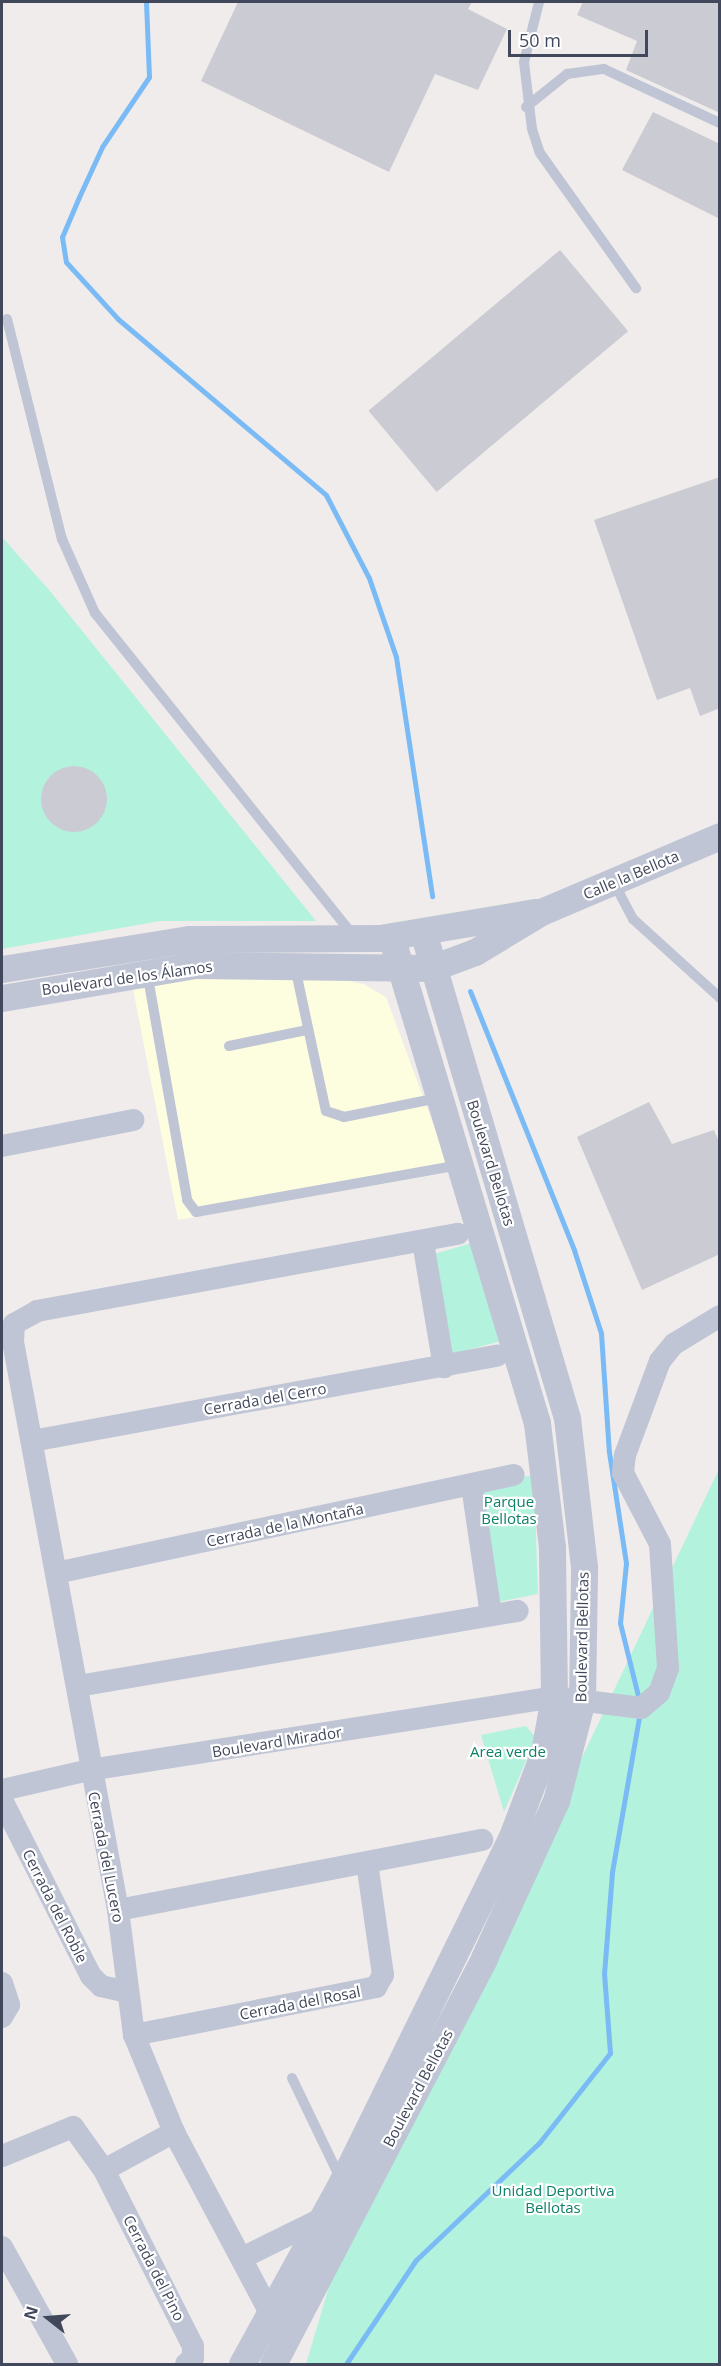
<!DOCTYPE html>
<html>
<head>
<meta charset="utf-8">
<style>
  body { margin:0 }
  #map { position:relative; width:721px; height:2366px; overflow:hidden; background:#efeceb; font-family:"Open Sans",sans-serif }
  div>[style] { position:absolute }
  .commercial>* { inset:0; background:#fdfde0 }
  .green>* { inset:0; background:#b3f3dd }
  .stream>* { height:5px; margin:-2.5px; padding:0 2.5px; transform-origin:2.5px; border-radius:2.5px; background:#7bbbf5 }
  .building>* { inset:0; background:#cbcbd4; transform-origin:0 0 }
  .round { border-radius:50% }
  .service>* { height:10px; margin:-5px; padding:0 5px; transform-origin:5px; border-radius:5px; background:#c0c5d5 }
  .minor>* { height:22px; margin:-11px; padding:0 11px; transform-origin:11px; border-radius:11px; background:#c0c5d5 }
  .tertiary>* { height:27px; margin:-13.5px; padding:0 13.5px; transform-origin:13.5px; border-radius:13.5px; background:#c0c5d5 }
  span { translate:-50% -50%; white-space:nowrap; text-align:center; line-height:1.15; -webkit-text-stroke:4.5px #fff; paint-order:stroke }
  .street-label { font-size:15px; color:#42485b }
  .park-label { font-size:15px; color:#0d8267 }
  .frame { position:absolute; inset:0; border:3px solid #42485b; pointer-events:none }
  .north { position:absolute; left:18px; top:2288px; width:60px; height:60px; -webkit-text-stroke:4px #fff; paint-order:stroke; rotate:287deg; font-size:16px; font-weight:700; line-height:24px; text-align:center; color:#42485b }
  .north::after { content:''; display:block; margin:auto; width:21px; height:27px; background:#42485b; clip-path:polygon(50% 0,100% 100%,50% 72%,0 100%) }
  .scale { position:absolute; left:508px; top:30px; width:140px; height:27px; box-sizing:border-box; border:3px solid #42485b; border-top:0; padding-left:8px; font-size:18px; line-height:21px; white-space:nowrap; color:#42485b; -webkit-text-stroke:4px #fff; paint-order:stroke }
</style>
</head>
<body>
<div id="map">
  <div class="commercial">
    <i style="clip-path:polygon(203px 973px,318px 974px,363px 984px,386px 997px,451px 1172px,178px 1220px,133px 989px)"></i>
  </div>
  <div class="green">
    <i style="clip-path:polygon(2px 537px,50px 591px,316px 921px,160px 921px,2px 949px)"></i>
    <i style="clip-path:polygon(475px 1242px,501px 1341px,453px 1354px,434px 1254px)"></i>
    <i style="clip-path:polygon(719px 1469px,719px 2364px,306px 2364px,341px 2246px,486px 1960px)"></i>
    <i style="clip-path:polygon(534px 1475px,538px 1594px,498px 1602px,479px 1484px)"></i>
    <i style="clip-path:polygon(526px 1726px,536px 1738px,504px 1812px,481px 1735px)"></i>
  </div>
  <div class="stream">
    <i style="left:146px;top:2px;width:75px;rotate:87.7deg"></i>
    <i style="left:149px;top:77px;width:84px;rotate:123.9deg"></i>
    <i style="left:102px;top:147px;width:55px;rotate:114.7deg"></i>
    <i style="left:79px;top:197px;width:43px;rotate:113deg"></i>
    <i style="left:62px;top:237px;width:25px;rotate:81deg"></i>
    <i style="left:66px;top:262px;width:77px;rotate:47.6deg"></i>
    <i style="left:118px;top:319px;width:272px;rotate:40.2deg"></i>
    <i style="left:326px;top:495px;width:93px;rotate:62.6deg"></i>
    <i style="left:369px;top:578px;width:83px;rotate:71.1deg"></i>
    <i style="left:396px;top:657px;width:242px;rotate:81.4deg"></i>
    <i style="left:470px;top:991px;width:279px;rotate:68.1deg"></i>
    <i style="left:574px;top:1250px;width:87px;rotate:72deg"></i>
    <i style="left:601px;top:1333px;width:119px;rotate:86.2deg"></i>
    <i style="left:609px;top:1452px;width:112px;rotate:81.3deg"></i>
    <i style="left:626px;top:1563px;width:60px;rotate:95.7deg"></i>
    <i style="left:620px;top:1623px;width:79px;rotate:76.1deg"></i>
    <i style="left:346px;top:2364px;width:125px;rotate:-56.1deg"></i>
    <i style="left:416px;top:2260px;width:170px;rotate:-43.6deg"></i>
    <i style="left:539px;top:2143px;width:115px;rotate:-51.7deg"></i>
    <i style="left:610px;top:2053px;width:79px;rotate:-94.3deg"></i>
    <i style="left:604px;top:1974px;width:102px;rotate:-85.5deg"></i>
    <i style="left:612px;top:1872px;width:162px;rotate:-80.1deg"></i>
  </div>
  <div class="building">
    <i style="clip-path:polygon(238px 2px,472px 2px,468px 9px,507px 29px,478px 90px,435px 74px,389px 172px,201px 81px)"></i>
    <i style="clip-path:polygon(583px 2px,720px 2px,720px 113px,626px 70px,637px 41px,577px 15px)"></i>
    <i style="clip-path:polygon(653px 112px,720px 144px,720px 219px,622px 170px)"></i>
    <i style="left:560px;top:250px;width:106px;height:250px;rotate:50deg"></i>
    <i style="clip-path:polygon(720px 477px,720px 708px,700px 716px,690px 688px,657px 700px,594px 520px)"></i>
    <i class="round" style="left:41px;top:766px;width:66px;height:66px"></i>
    <i style="clip-path:polygon(649px 1102px,672px 1144px,714px 1130px,720px 1144px,720px 1254px,642px 1290px,577px 1137px)"></i>
  </div>
  <div class="service">
    <i style="left:539px;top:2px;width:62px;rotate:104deg"></i>
    <i style="left:524px;top:62px;width:67px;rotate:83.2deg"></i>
    <i style="left:532px;top:129px;width:25px;rotate:72deg"></i>
    <i style="left:540px;top:153px;width:166px;rotate:54.6deg"></i>
    <i style="left:526px;top:107px;width:53px;rotate:-38.8deg"></i>
    <i style="left:567px;top:74px;width:37px;rotate:-8deg"></i>
    <i style="left:604px;top:69px;width:128px;rotate:25deg"></i>
    <i style="left:7px;top:319px;width:227px;rotate:76deg"></i>
    <i style="left:62px;top:539px;width:81px;rotate:66deg"></i>
    <i style="left:95px;top:613px;width:414px;rotate:51.3deg"></i>
    <i style="left:614px;top:883px;width:41px;rotate:62.2deg"></i>
    <i style="left:633px;top:919px;width:118px;rotate:42.2deg"></i>
    <i style="left:295px;top:967px;width:147px;rotate:77.9deg"></i>
    <i style="left:326px;top:1111px;width:19px;rotate:18deg"></i>
    <i style="left:344px;top:1117px;width:96px;rotate:-11.4deg"></i>
    <i style="left:147px;top:972px;width:231px;rotate:80deg"></i>
    <i style="left:187px;top:1200px;width:15px;rotate:53deg"></i>
    <i style="left:196px;top:1212px;width:268px;rotate:-10.1deg"></i>
    <i style="left:229px;top:1046px;width:80px;rotate:-11.6deg"></i>
    <i style="left:292px;top:2078px;width:113px;rotate:64.3deg"></i>
  </div>
  <div class="minor">
    <i style="left:2px;top:1146px;width:134px;rotate:-11.2deg"></i>
    <i style="left:423px;top:1242px;width:127px;rotate:80.5deg"></i>
    <i style="left:32px;top:1441px;width:473px;rotate:-10.4deg"></i>
    <i style="left:472px;top:1486px;width:130px;rotate:81.6deg"></i>
    <i style="left:56px;top:1573px;width:468px;rotate:-12.1deg"></i>
    <i style="left:78px;top:1686px;width:446px;rotate:-9.7deg"></i>
    <i style="left:2px;top:1790px;width:89px;rotate:-12.9deg"></i>
    <i style="left:89px;top:1770px;width:471px;rotate:-8.9deg"></i>
    <i style="left:554px;top:1697px;width:88px;rotate:7.2deg"></i>
    <i style="left:641px;top:1708px;width:23px;rotate:-40deg"></i>
    <i style="left:659px;top:1693px;width:27px;rotate:-70deg"></i>
    <i style="left:668px;top:1668px;width:124px;rotate:-93.7deg"></i>
    <i style="left:660px;top:1544px;width:80px;rotate:-117.5deg"></i>
    <i style="left:623px;top:1473px;width:18px;rotate:-84deg"></i>
    <i style="left:625px;top:1455px;width:100px;rotate:-69.6deg"></i>
    <i style="left:660px;top:1361px;width:22px;rotate:-51deg"></i>
    <i style="left:674px;top:1344px;width:54px;rotate:-31.3deg"></i>
    <i style="left:2px;top:1800px;width:197px;rotate:63.2deg"></i>
    <i style="left:91px;top:1976px;width:14px;rotate:45deg"></i>
    <i style="left:101px;top:1986px;width:27px;rotate:13deg"></i>
    <i style="left:118px;top:1910px;width:371px;rotate:-10.9deg"></i>
    <i style="left:2px;top:1983px;width:23px;rotate:72deg"></i>
    <i style="left:9px;top:2005px;width:14px;rotate:120deg"></i>
    <i style="left:134px;top:2035px;width:247px;rotate:-11.2deg"></i>
    <i style="left:376px;top:1987px;width:14px;rotate:-60deg"></i>
    <i style="left:383px;top:1975px;width:113px;rotate:-98.1deg"></i>
    <i style="left:2px;top:2156px;width:77px;rotate:-22.2deg"></i>
    <i style="left:73px;top:2127px;width:53px;rotate:54.2deg"></i>
    <i style="left:104px;top:2170px;width:197px;rotate:63.2deg"></i>
    <i style="left:193px;top:2346px;width:12px;rotate:90deg"></i>
    <i style="left:193px;top:2358px;width:9px;rotate:139deg"></i>
    <i style="left:104px;top:2170px;width:80px;rotate:-28.5deg"></i>
    <i style="left:2px;top:2247px;width:134px;rotate:60.9deg"></i>
    <i style="left:242px;top:2258px;width:90px;rotate:-26.3deg"></i>
    <i style="left:277px;top:2326px;width:220px;rotate:-118deg"></i>
    <i style="left:174px;top:2132px;width:105px;rotate:-112.4deg"></i>
    <i style="left:134px;top:2035px;width:126px;rotate:-97.3deg"></i>
    <i style="left:118px;top:1910px;width:578px;rotate:-100.47deg"></i>
    <i style="left:13px;top:1342px;width:18px;rotate:-87deg"></i>
    <i style="left:14px;top:1324px;width:26px;rotate:-29deg"></i>
    <i style="left:37px;top:1311px;width:428px;rotate:-10.4deg"></i>
  </div>
  <div class="tertiary">
    <i style="left:2px;top:969px;width:189px;rotate:-9.1deg"></i>
    <i style="left:189px;top:939px;width:191px;rotate:-0.3deg"></i>
    <i style="left:380px;top:938px;width:158px;rotate:-9.5deg"></i>
    <i style="left:2px;top:998px;width:196px;rotate:-9.7deg"></i>
    <i style="left:195px;top:965px;width:237px;rotate:0.7deg"></i>
    <i style="left:432px;top:968px;width:46px;rotate:-20.4deg"></i>
    <i style="left:475px;top:952px;width:77px;rotate:-31.2deg"></i>
    <i style="left:541px;top:912px;width:194px;rotate:-23deg"></i>
    <i style="left:242px;top:2364px;width:208px;rotate:-61.2deg"></i>
    <i style="left:342px;top:2182px;width:382px;rotate:-63.8deg"></i>
    <i style="left:511px;top:1839px;width:93px;rotate:-69.2deg"></i>
    <i style="left:544px;top:1752px;width:56px;rotate:-79.7deg"></i>
    <i style="left:554px;top:1697px;width:150px;rotate:-90.8deg"></i>
    <i style="left:552px;top:1547px;width:125px;rotate:-96.9deg"></i>
    <i style="left:537px;top:1423px;width:508px;rotate:-106.69deg"></i>
    <i style="left:273px;top:2364px;width:458px;rotate:-62.5deg"></i>
    <i style="left:484px;top:1958px;width:173px;rotate:-65.4deg"></i>
    <i style="left:556px;top:1801px;width:104px;rotate:-75.6deg"></i>
    <i style="left:582px;top:1700px;width:133px;rotate:-89.1deg"></i>
    <i style="left:584px;top:1567px;width:150px;rotate:-96.5deg"></i>
    <i style="left:567px;top:1418px;width:507px;rotate:-106.5deg"></i>
  </div>
  <div class="street-label">
    <span style="left:631px;top:875px;rotate:-23deg">Calle la Bellota</span>
    <span style="left:127px;top:978px;rotate:-8deg">Boulevard de los Álamos</span>
    <span style="left:491px;top:1163px;rotate:73deg">Boulevard Bellotas</span>
    <span style="left:265px;top:1399px;rotate:-10deg">Cerrada del Cerro</span>
    <span style="left:285px;top:1525px;rotate:-12deg">Cerrada de la Montaña</span>
    <span style="left:582px;top:1637px;rotate:-89deg">Boulevard Bellotas</span>
    <span style="left:277px;top:1742px;rotate:-9deg">Boulevard Mirador</span>
    <span style="left:106px;top:1857px;rotate:79deg">Cerrada del Lucero</span>
    <span style="left:55px;top:1906px;rotate:63deg">Cerrada del Roble</span>
    <span style="left:300px;top:2003px;rotate:-11deg">Cerrada del Rosal</span>
    <span style="left:418px;top:2088px;rotate:-62deg">Boulevard Bellotas</span>
    <span style="left:154px;top:2268px;rotate:63deg">Cerrada del Pino</span>
  </div>
  <div class="park-label">
    <span style="left:509px;top:1510px">Parque<br>Bellotas</span>
    <span style="left:508px;top:1752px">Area verde</span>
    <span style="left:553px;top:2199px">Unidad Deportiva<br>Bellotas</span>
  </div>
  <div class="frame"></div>
  <div class="north">N</div>
  <div class="scale">50 m</div>
</div>
</body>
</html>
